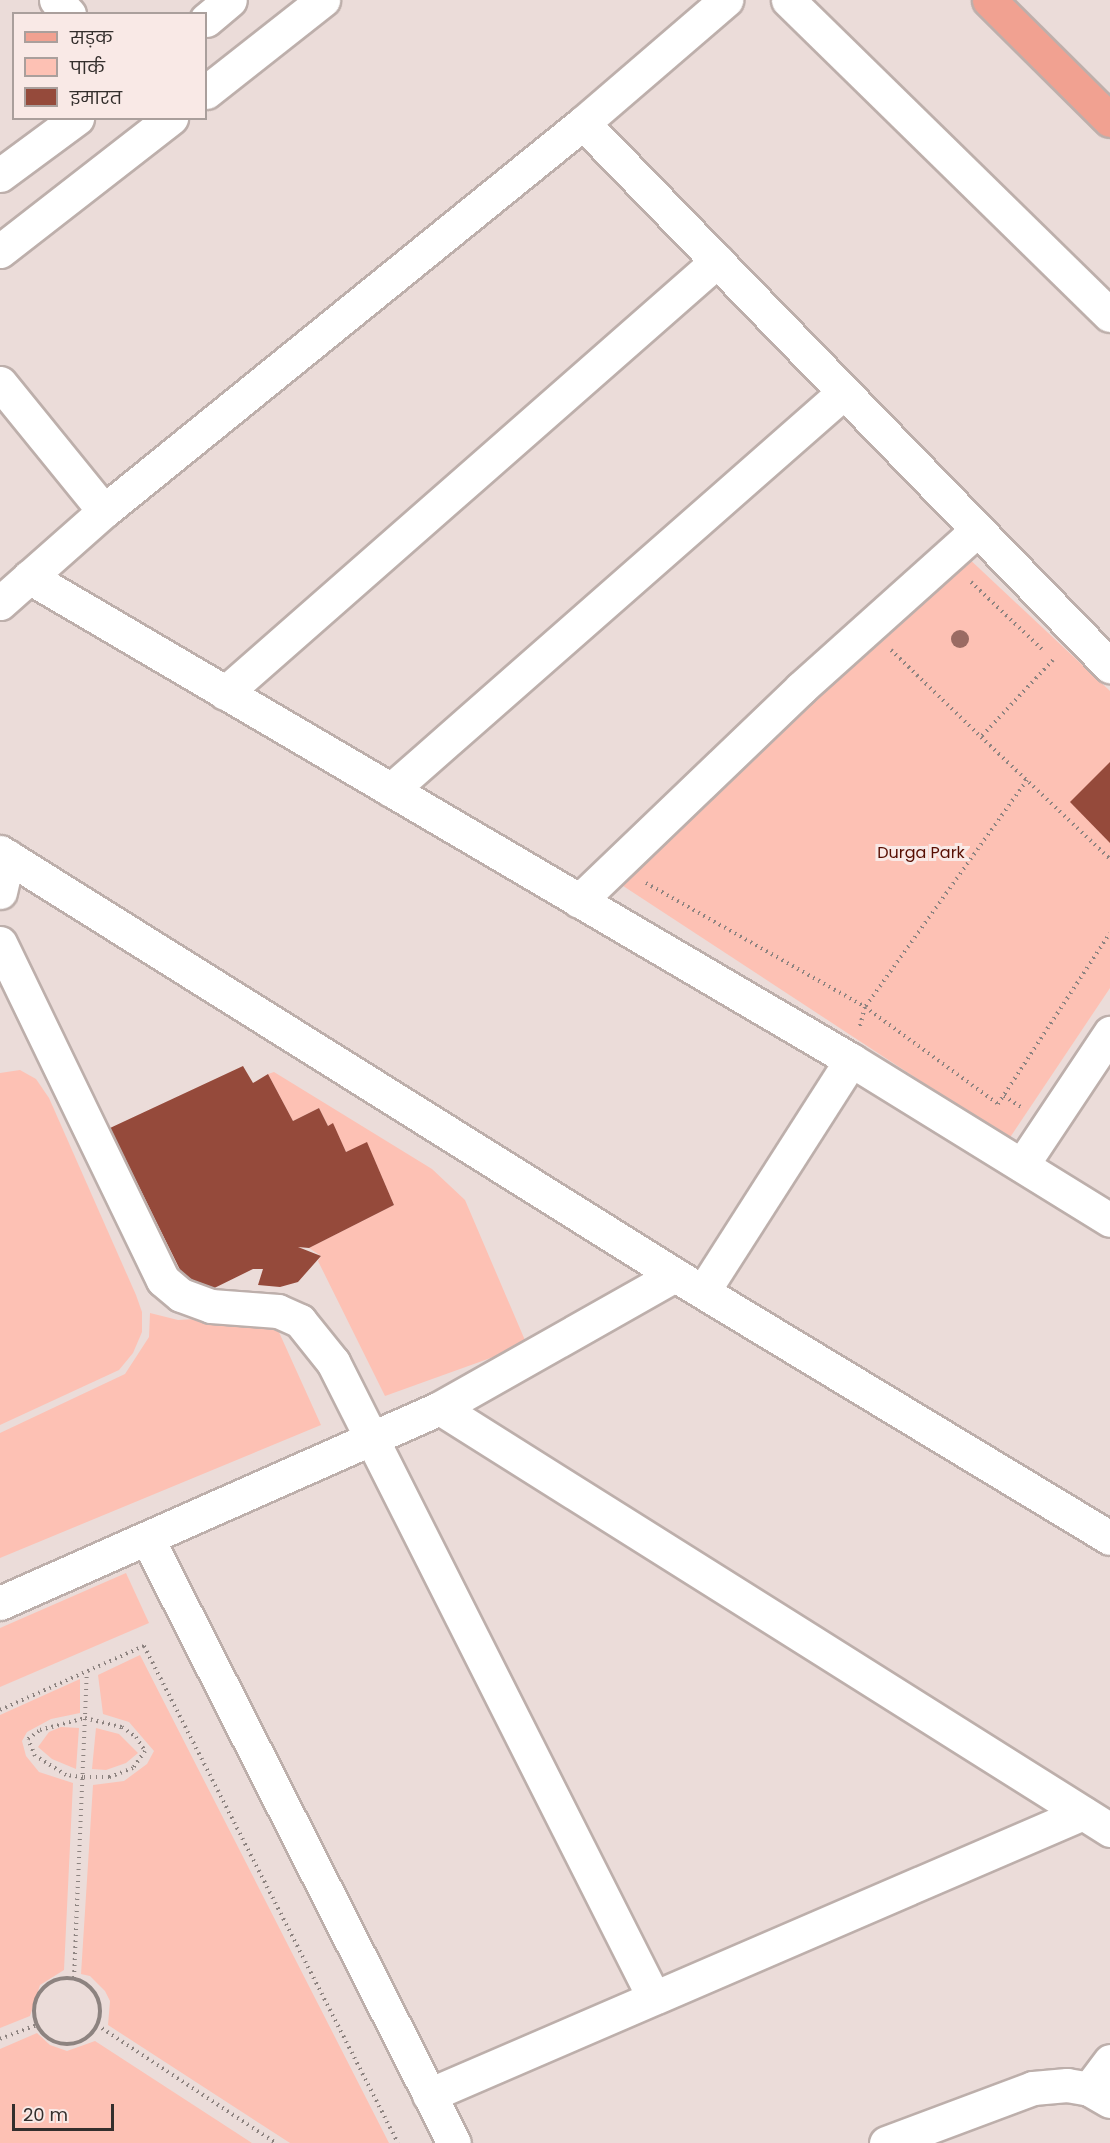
<!DOCTYPE html>
<html>
<head>
<meta charset="utf-8">
<style>
  body { margin:0 }
  #map { position:relative; width:1110px; height:2143px; overflow:hidden; background:#ebdcd9; font-family:Poppins,"Noto Sans Devanagari",sans-serif }
  div>[style] { position:absolute }
  .green>* { inset:0; background:#fdc1b4 }
  .building>* { inset:0; background:#954a3b }
  .path>* { height:4px; margin-top:-2px; transform-origin:0; background:repeating-linear-gradient(90deg,#8d8380 0 1.5px,transparent 0 6px) }
  .path>.ring { margin:-2px; padding:0; box-sizing:content-box; background:none; border:4px solid #8d8380; border-radius:50% }
  .roads { filter:drop-shadow(2px 0 #bdafab) drop-shadow(-2px 0 #bdafab) drop-shadow(0 2px #bdafab) drop-shadow(0 -2px #bdafab) }
  .street>* { height:33px; margin:-16.5px; padding:0 16.5px; transform-origin:16.5px; border-radius:16.5px; background:#fff }
  .secondary>* { height:33px; margin:-16.5px; padding:0 16.5px; transform-origin:16.5px; border-radius:16.5px; background:#fff }
  .primary>* { height:33px; margin:-16.5px; padding:0 16.5px; transform-origin:16.5px; border-radius:16.5px; background:#f1a191 }
  .trees>* { width:18px; height:18px; margin:-9px; border-radius:50%; background:#9a6b63 }
  span { translate:-50% -50%; white-space:nowrap; text-align:center; line-height:1.15; -webkit-text-stroke:6px #f9e9e6; paint-order:stroke }
  .park-label { font-size:16px; color:#570e02 }
  .legend { position:absolute; left:12px; top:12px; width:195px; height:108px; box-sizing:border-box; background:#f9e9e6; border:2px solid #aa9f9c; margin:0; padding:8px 10px; list-style:none; font-size:18px; color:#342f2d }
  .legend li { display:flex; align-items:center; gap:12px; height:30px }
  .legend b { width:30px; border:2px solid #aa9f9c }
  .scale { position:absolute; left:12px; top:2104px; width:102px; height:27px; box-sizing:border-box; border:3px solid #342f2d; border-top:0; padding-left:8px; font-size:18px; line-height:21px; white-space:nowrap; color:#342f2d; -webkit-text-stroke:4px #f9e9e6; paint-order:stroke }
</style>
</head>
<body>
<div id="map">
  <div class="green">
    <i style="clip-path:polygon(965px 555px,1110px 691px,1110px 988px,1009px 1139px,611px 878px)"></i>
    <i style="clip-path:polygon(20px 1070px,36px 1079px,49px 1098px,136px 1295px,142px 1312px,142px 1332px,133px 1353px,119px 1370px,0 1425px,0 1073px)"></i>
    <i style="clip-path:polygon(274px 1072px,432px 1169px,465px 1200px,527px 1345px,385px 1396px,318px 1261px,321px 1256px,309px 1248px,394px 1205px,367px 1143px,346px 1152px,333px 1124px,328px 1126px,319px 1108px,293px 1121px,268px 1074px)"></i>
    <i style="clip-path:polygon(150px 1313px,178px 1320px,245px 1316px,278px 1330px,321px 1425px,0 1558px,0 1433px,125px 1374px,149px 1337px)"></i>
    <i style="clip-path:polygon(126px 1573px,149px 1623px,0 1687px,0 1628px)"></i>
    <i style="clip-path:polygon(140px 1655px,389px 2143px,290px 2143px,108px 2025px,110px 2001px,105px 1991px,90px 1976px,81px 1974px,93px 1785px,124px 1781px,147px 1764px,154px 1751px,129px 1722px,103px 1714px,98px 1675px)"></i>
    <i style="clip-path:polygon(80px 1679px,80px 1713px,51px 1719px,27px 1732px,22px 1741px,26px 1756px,39px 1772px,73px 1783px,64px 1970px,40px 1985px,30px 2016px,0 2028px,0 1715px)"></i>
    <i style="clip-path:polygon(61px 1727px,79px 1728px,76px 1769px,52px 1759px,38px 1747px,49px 1732px)"></i>
    <i style="clip-path:polygon(96px 1728px,119px 1734px,138px 1753px,126px 1763px,106px 1770px,92px 1769px)"></i>
    <i style="clip-path:polygon(37px 2033px,50px 2045px,67px 2051px,95px 2041px,252px 2143px,0 2143px,0 2049px)"></i>
  </div>
  <div class="building">
    <i style="clip-path:polygon(1110px 762px,1110px 843px,1070px 802px)"></i>
    <i style="clip-path:polygon(243px 1066px,253px 1083px,268px 1074px,293px 1121px,319px 1108px,328px 1126px,333px 1123px,346px 1152px,367px 1142px,394px 1205px,309px 1248px,298px 1247px,321px 1256px,298px 1282px,280px 1287px,258px 1285px,263px 1269px,253px 1269px,194px 1298px,110px 1128px)"></i>
  </div>
  <div class="path">
    <i style="left:971px;top:582px;width:100px;rotate:43.4deg"></i>
    <i style="left:891px;top:650px;width:125px;rotate:44deg"></i>
    <i style="left:1053px;top:660px;width:105px;rotate:133.1deg"></i>
    <i style="left:981px;top:737px;width:178px;rotate:43.4deg"></i>
    <i style="left:1027px;top:780px;width:279px;rotate:125.5deg"></i>
    <i style="left:865px;top:1007px;width:165px;rotate:36.1deg"></i>
    <i style="left:998px;top:1104px;width:204px;rotate:-56.8deg"></i>
    <i style="left:646px;top:883px;width:252px;rotate:29.5deg"></i>
    <i style="left:865px;top:1007px;width:20px;rotate:105deg"></i>
    <i style="left:1004px;top:1096px;width:20px;rotate:33deg"></i>
    <i style="left:0;top:1710px;width:158px;rotate:-24deg"></i>
    <i style="left:144px;top:1646px;width:558px;rotate:62.93deg"></i>
    <i style="left:85px;top:1718px;width:38px;rotate:14deg"></i>
    <i style="left:122px;top:1727px;width:17px;rotate:36deg"></i>
    <i style="left:136px;top:1737px;width:17px;rotate:57deg"></i>
    <i style="left:145px;top:1751px;width:21px;rotate:125deg"></i>
    <i style="left:133px;top:1768px;width:26px;rotate:159deg"></i>
    <i style="left:109px;top:1777px;width:26px;rotate:180deg"></i>
    <i style="left:83px;top:1777px;width:17px;rotate:-173deg"></i>
    <i style="left:66px;top:1775px;width:36px;rotate:-148deg"></i>
    <i style="left:35px;top:1756px;width:18px;rotate:-112deg"></i>
    <i style="left:28px;top:1739px;width:15px;rotate:-37deg"></i>
    <i style="left:40px;top:1730px;width:47px;rotate:-14.9deg"></i>
    <i class="ring" style="left:34px;top:1978px;width:62px;height:62px"></i>
    <i style="left:74px;top:1978px;width:306px;rotate:-87.6deg"></i>
    <i style="left:97px;top:2025px;width:214px;rotate:33.4deg"></i>
    <i style="left:0;top:2039px;width:39px;rotate:-21deg"></i>
  </div>
  <div class="roads">
    <div class="street">
      <i style="left:56px;top:0;width:19px;rotate:47deg"></i>
      <i style="left:788px;top:0;width:450px;rotate:44.4deg"></i>
      <i style="left:583px;top:123px;width:189px;rotate:-40.7deg"></i>
      <i style="left:0;top:383px;width:165px;rotate:50.9deg"></i>
      <i style="left:104px;top:511px;width:139px;rotate:138.5deg"></i>
      <i style="left:104px;top:511px;width:616px;rotate:-39.01deg"></i>
      <i style="left:583px;top:123px;width:757px;rotate:45.86deg"></i>
      <i style="left:29px;top:577px;width:953px;rotate:30.44deg"></i>
      <i style="left:851px;top:1060px;width:304px;rotate:31.7deg"></i>
      <i style="left:225px;top:693px;width:655px;rotate:-41.28deg"></i>
      <i style="left:391px;top:790px;width:603px;rotate:-41.3deg"></i>
      <i style="left:0;top:892px;width:36px;rotate:-77deg"></i>
      <i style="left:579px;top:901px;width:308px;rotate:-43.8deg"></i>
      <i style="left:801px;top:688px;width:237px;rotate:-41.9deg"></i>
      <i style="left:0;top:943px;width:374px;rotate:64.2deg"></i>
      <i style="left:163px;top:1280px;width:23px;rotate:40deg"></i>
      <i style="left:181px;top:1295px;width:32px;rotate:20deg"></i>
      <i style="left:211px;top:1306px;width:67px;rotate:4.3deg"></i>
      <i style="left:278px;top:1311px;width:24px;rotate:24deg"></i>
      <i style="left:300px;top:1321px;width:53px;rotate:51.2deg"></i>
      <i style="left:333px;top:1362px;width:712px;rotate:63.22deg"></i>
      <i style="left:1022px;top:1165px;width:159px;rotate:-56.3deg"></i>
      <i style="left:675px;top:1275px;width:270px;rotate:150.5deg"></i>
      <i style="left:440px;top:1408px;width:792px;rotate:32.2deg"></i>
      <i style="left:704px;top:1290px;width:273px;rotate:-57.4deg"></i>
      <i style="left:147px;top:1538px;width:678px;rotate:63.1deg"></i>
      <i style="left:0;top:1603px;width:481px;rotate:-23.9deg"></i>
      <i style="left:1089px;top:2089px;width:35px;rotate:-53deg"></i>
      <i style="left:429px;top:2095px;width:712px;rotate:-23.33deg"></i>
      <i style="left:886px;top:2143px;width:157px;rotate:-20.5deg"></i>
      <i style="left:1033px;top:2088px;width:34px;rotate:-5deg"></i>
      <i style="left:1067px;top:2085px;width:22px;rotate:10deg"></i>
      <i style="left:1089px;top:2089px;width:24px;rotate:30deg"></i>
    </div>
    <div class="secondary">
      <i style="left:206px;top:20px;width:31px;rotate:-40deg"></i>
      <i style="left:206px;top:92px;width:149px;rotate:-38.2deg"></i>
      <i style="left:0;top:175px;width:96px;rotate:-36.5deg"></i>
      <i style="left:0;top:251px;width:217px;rotate:-37.9deg"></i>
      <i style="left:0;top:852px;width:797px;rotate:32.07deg"></i>
      <i style="left:675px;top:1275px;width:508px;rotate:31.16deg"></i>
    </div>
    <div class="primary">
      <i style="left:989px;top:0;width:170px;rotate:44.8deg"></i>
    </div>
  </div>
  <div class="trees">
    <i style="left:960px;top:639px"></i>
  </div>
  <div class="park-label">
    <span style="left:921px;top:853px">Durga Park</span>
  </div>
  <ul class="legend">
  <li><b style="height:8px;background:#f1a191"></b>सड़क</li>
  <li><b style="height:16px;background:#fdc1b4"></b>पार्क</li>
  <li><b style="height:16px;background:#954a3b"></b>इमारत</li>
  </ul>
  <div class="scale">20 m</div>
</div>
</body>
</html>
